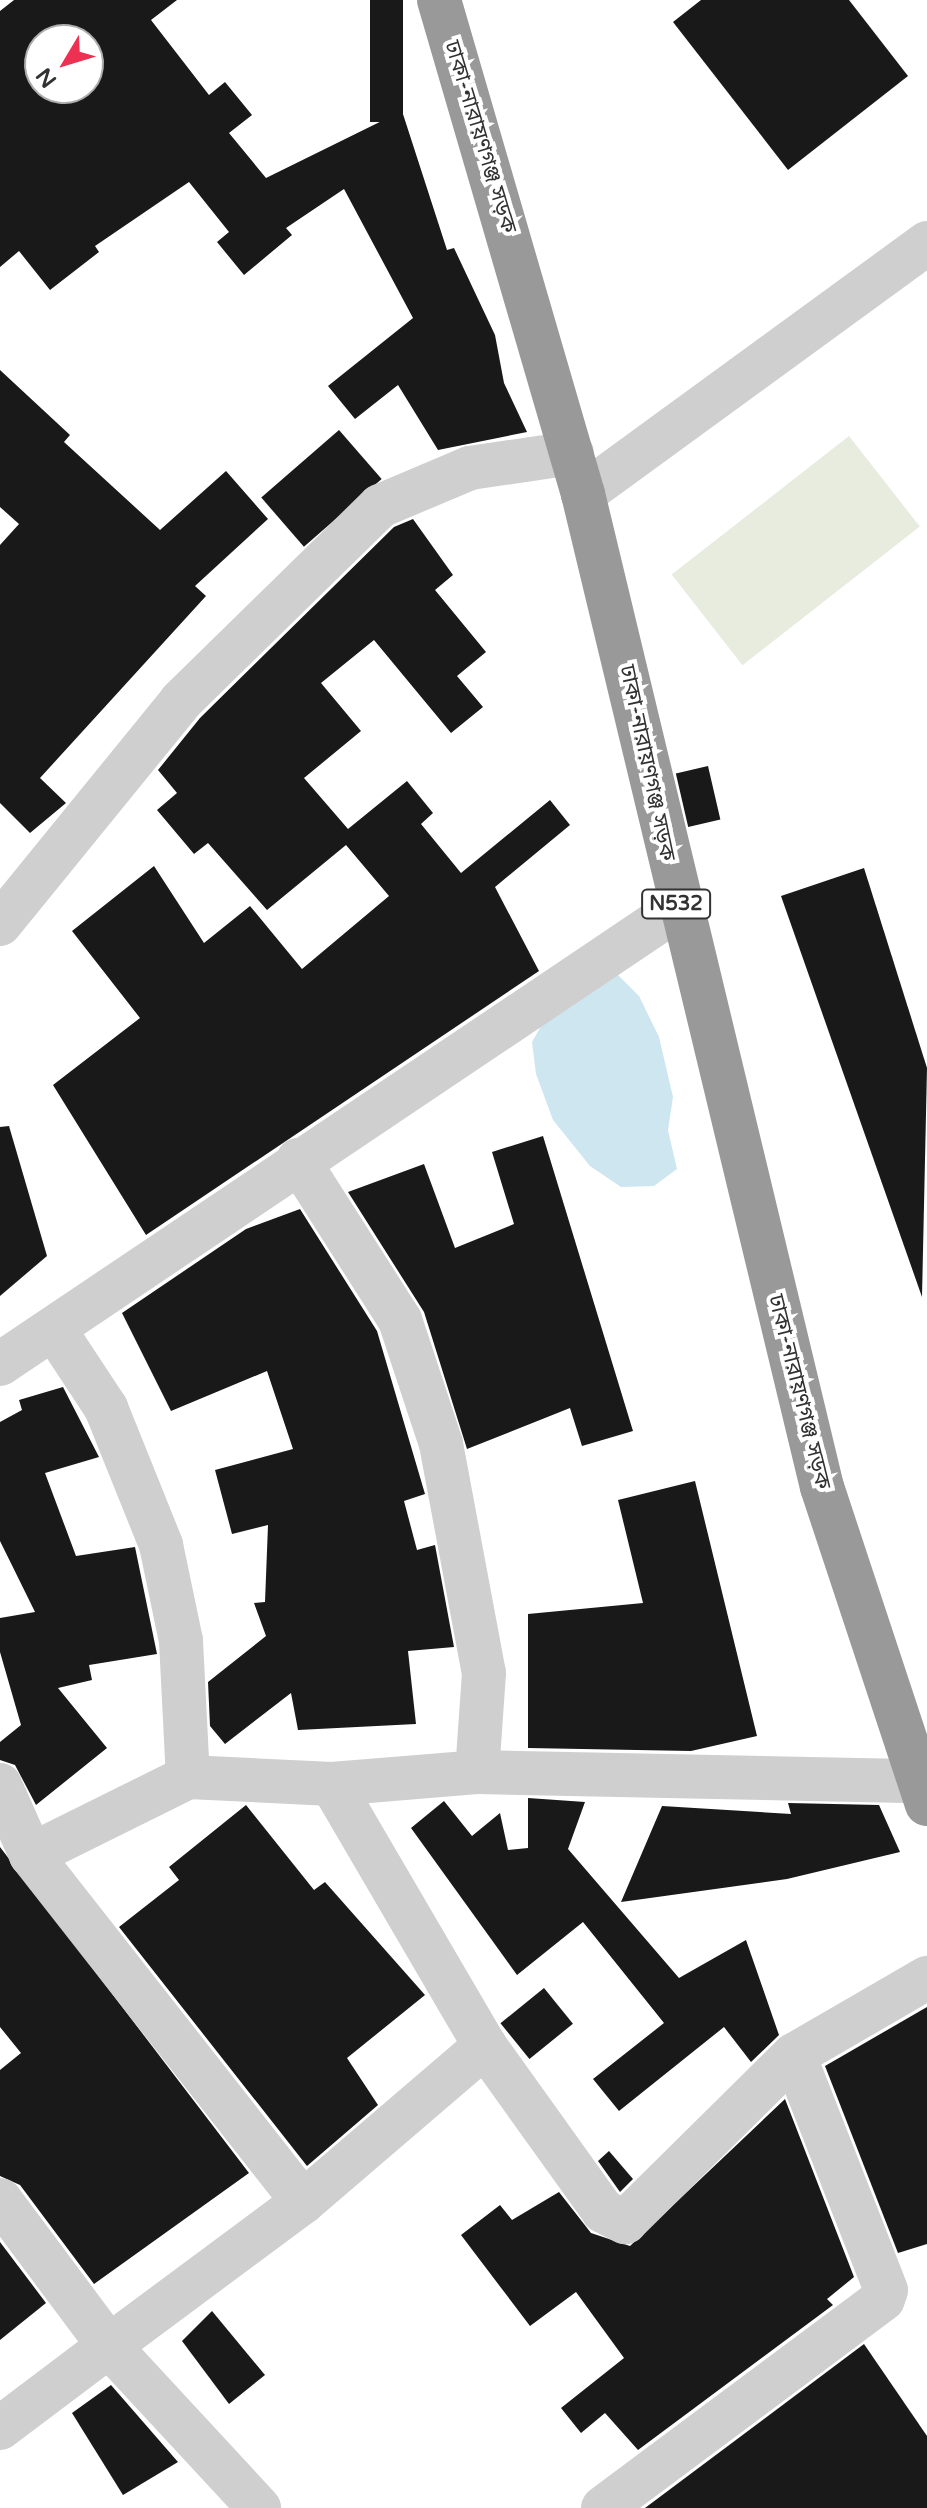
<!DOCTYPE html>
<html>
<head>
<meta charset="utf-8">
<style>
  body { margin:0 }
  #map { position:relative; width:927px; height:2508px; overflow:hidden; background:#fff; font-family:"Varela Round","Noto Sans Bengali",sans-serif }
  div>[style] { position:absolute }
  .green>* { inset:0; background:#e7ecde; transform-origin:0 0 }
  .water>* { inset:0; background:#cde6ef }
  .building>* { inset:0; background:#191919; transform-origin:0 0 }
  .street>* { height:44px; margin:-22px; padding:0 22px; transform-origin:22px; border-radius:22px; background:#cfcfcf }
  .highway>* { height:44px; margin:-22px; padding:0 22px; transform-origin:22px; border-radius:22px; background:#999 }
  span { translate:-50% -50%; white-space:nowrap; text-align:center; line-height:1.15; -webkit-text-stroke:8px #fff; paint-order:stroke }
  .shield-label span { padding:2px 6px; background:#fff; border:2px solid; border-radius:6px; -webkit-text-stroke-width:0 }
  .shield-label { font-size:20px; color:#323232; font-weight:700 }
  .street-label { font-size:22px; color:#323232 }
  .north { position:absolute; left:24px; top:24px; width:80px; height:80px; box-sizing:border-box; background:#fff; border:2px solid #adadad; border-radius:50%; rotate:232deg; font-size:22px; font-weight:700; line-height:32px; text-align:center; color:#323232 }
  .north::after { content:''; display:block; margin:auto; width:28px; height:36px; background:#ee3053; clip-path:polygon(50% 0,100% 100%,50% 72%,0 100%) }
</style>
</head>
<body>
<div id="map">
  <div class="green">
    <i style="left:849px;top:436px;width:115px;height:225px;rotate:52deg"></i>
  </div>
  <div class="water">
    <i style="clip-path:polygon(617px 974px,639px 996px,659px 1037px,673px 1097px,668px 1130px,677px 1169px,654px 1186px,621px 1187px,590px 1166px,553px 1120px,536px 1074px,532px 1042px,552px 1007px)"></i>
  </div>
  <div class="building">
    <i style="clip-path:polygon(evenodd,14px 0,177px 0,151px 20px,209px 95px,225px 82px,252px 115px,229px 133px,266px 178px,402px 111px,447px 250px,454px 248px,495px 335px,504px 383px,527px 432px,438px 450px,398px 385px,355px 419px,328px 386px,413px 318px,344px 189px,286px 228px,292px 235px,244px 275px,217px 242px,229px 232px,189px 182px,95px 246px,99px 252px,50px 290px,19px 251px,0 267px,0 11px,14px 0,40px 40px,88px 40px,88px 88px,40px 88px,40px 40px)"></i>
    <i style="left:370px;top:0;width:33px;height:122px"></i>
    <i style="clip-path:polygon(701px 0,849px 0,908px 76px,788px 170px,673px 22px)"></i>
    <i style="clip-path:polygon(0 370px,70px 435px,64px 442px,160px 530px,226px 471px,268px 519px,195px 586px,206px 596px,40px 778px,66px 803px,30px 833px,0 803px,0 545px,19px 524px,0 507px)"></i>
    <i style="left:339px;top:430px;width:65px;height:103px;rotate:49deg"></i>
    <i style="clip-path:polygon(413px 519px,453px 575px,435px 590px,486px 652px,457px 676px,483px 707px,451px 733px,374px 640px,321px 683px,361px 731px,304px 778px,348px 829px,407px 781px,433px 813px,421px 824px,461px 873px,550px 800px,570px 825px,495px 887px,539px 971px,146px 1235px,53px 1085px,140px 1018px,72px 931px,154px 866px,204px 943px,250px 906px,302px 969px,389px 896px,346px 845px,267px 910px,208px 843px,194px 854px,157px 810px,177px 793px,158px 770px,200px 718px,394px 527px)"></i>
    <i style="left:708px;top:766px;width:55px;height:33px;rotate:77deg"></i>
    <i style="clip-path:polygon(864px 868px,927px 1068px,922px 1297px,781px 896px)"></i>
    <i style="clip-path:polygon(9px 1126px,47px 1256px,0 1296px,0 1127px)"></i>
    <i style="clip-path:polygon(543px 1136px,633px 1431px,582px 1446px,570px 1408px,467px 1449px,424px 1312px,348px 1192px,424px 1164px,455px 1248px,514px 1224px,492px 1152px)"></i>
    <i style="clip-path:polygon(300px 1209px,377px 1331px,425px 1494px,404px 1501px,417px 1550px,435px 1545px,454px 1647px,408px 1651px,416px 1724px,298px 1730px,291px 1693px,225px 1744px,210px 1726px,208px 1682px,266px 1636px,254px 1603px,265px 1602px,268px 1525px,232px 1534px,215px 1470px,293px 1449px,267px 1371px,171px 1411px,122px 1313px,246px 1229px)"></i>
    <i style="clip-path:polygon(63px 1387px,99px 1457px,45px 1473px,76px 1556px,135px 1547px,157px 1654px,89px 1665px,92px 1680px,58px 1688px,107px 1748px,36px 1805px,15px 1765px,0 1760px,0 1742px,21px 1725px,0 1652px,0 1618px,35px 1612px,0 1541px,0 1422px,22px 1410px,19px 1400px)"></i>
    <i style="clip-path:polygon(695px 1481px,757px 1736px,691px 1751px,528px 1748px,528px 1614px,643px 1603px,618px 1500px)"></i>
    <i style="clip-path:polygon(528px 1798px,585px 1802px,568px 1849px,679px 1978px,746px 1940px,779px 2035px,751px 2062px,724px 2027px,619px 2111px,593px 2079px,664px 2023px,583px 1922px,517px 1975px,411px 1828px,444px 1801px,472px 1836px,500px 1813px,508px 1850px,528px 1848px)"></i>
    <i style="clip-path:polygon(788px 1803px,879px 1805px,900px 1852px,787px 1879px,621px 1902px,662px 1806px,791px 1814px)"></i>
    <i style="clip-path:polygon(246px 1805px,314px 1890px,325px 1882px,425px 1995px,347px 2058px,378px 2105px,307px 2166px,119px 1927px,179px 1880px,169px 1867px)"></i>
    <i style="clip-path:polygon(0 1847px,249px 2173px,94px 2284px,20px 2185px,0 2176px,0 2070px,21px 2053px,0 2027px)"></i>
    <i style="left:544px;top:1988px;width:46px;height:56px;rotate:51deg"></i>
    <i style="clip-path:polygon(927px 2007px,927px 2244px,898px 2253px,825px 2066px)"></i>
    <i style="clip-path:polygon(785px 2099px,854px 2277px,827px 2299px,833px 2305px,638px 2450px,605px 2413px,581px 2433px,561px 2408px,624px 2358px,576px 2292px,530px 2326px,461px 2235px,500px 2205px,512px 2220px,559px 2192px,591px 2233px,630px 2246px)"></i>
    <i style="clip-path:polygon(609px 2151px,633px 2179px,620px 2192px,598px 2161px)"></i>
    <i style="clip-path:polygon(0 2242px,46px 2303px,0 2340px)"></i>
    <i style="clip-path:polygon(212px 2311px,265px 2375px,229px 2404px,182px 2341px)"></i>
    <i style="clip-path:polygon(864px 2344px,927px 2436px,927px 2508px,645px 2508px)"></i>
    <i style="clip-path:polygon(111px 2385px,178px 2462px,123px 2495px,72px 2413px)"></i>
  </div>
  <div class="street">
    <i style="left:583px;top:494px;width:426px;rotate:-36.1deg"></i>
    <i style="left:0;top:924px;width:287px;rotate:-50.9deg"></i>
    <i style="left:181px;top:701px;width:279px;rotate:-44.4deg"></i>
    <i style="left:380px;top:506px;width:98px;rotate:-22.9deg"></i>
    <i style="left:470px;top:468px;width:103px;rotate:-8.4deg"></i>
    <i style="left:298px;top:1160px;width:190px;rotate:57.5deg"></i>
    <i style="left:400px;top:1320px;width:131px;rotate:71.7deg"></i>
    <i style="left:441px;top:1444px;width:233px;rotate:79.4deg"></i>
    <i style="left:484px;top:1673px;width:99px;rotate:94deg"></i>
    <i style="left:54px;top:1329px;width:95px;rotate:56.6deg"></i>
    <i style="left:106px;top:1408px;width:148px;rotate:68.1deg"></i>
    <i style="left:161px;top:1545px;width:98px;rotate:78.2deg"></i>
    <i style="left:181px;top:1641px;width:136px;rotate:87.1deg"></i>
    <i style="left:0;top:1364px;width:816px;rotate:-33.9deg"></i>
    <i style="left:0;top:1785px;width:77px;rotate:66.1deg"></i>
    <i style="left:31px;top:1855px;width:441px;rotate:51.9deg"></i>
    <i style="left:31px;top:1855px;width:175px;rotate:-26.4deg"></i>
    <i style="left:188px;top:1777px;width:144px;rotate:2.8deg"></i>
    <i style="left:485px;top:2046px;width:303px;rotate:-120.3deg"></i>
    <i style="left:332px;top:1784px;width:145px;rotate:-4.7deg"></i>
    <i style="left:477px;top:1772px;width:442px;rotate:1.2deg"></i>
    <i style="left:0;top:2200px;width:182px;rotate:53.3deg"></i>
    <i style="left:109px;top:2346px;width:242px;rotate:-36.6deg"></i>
    <i style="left:303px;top:2202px;width:240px;rotate:-40.6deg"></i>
    <i style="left:485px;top:2046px;width:203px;rotate:54.4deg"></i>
    <i style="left:603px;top:2211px;width:25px;rotate:27deg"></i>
    <i style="left:625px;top:2222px;width:238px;rotate:-44.7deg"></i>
    <i style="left:794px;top:2055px;width:154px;rotate:-30.1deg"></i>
    <i style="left:0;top:2428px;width:136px;rotate:-37deg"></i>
    <i style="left:109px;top:2346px;width:221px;rotate:47.2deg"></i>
    <i style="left:603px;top:2508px;width:349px;rotate:-36.7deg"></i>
    <i style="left:883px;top:2299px;width:9px;rotate:-72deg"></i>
    <i style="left:886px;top:2290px;width:252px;rotate:-111.4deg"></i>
  </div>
  <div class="highway">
    <i style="left:439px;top:0;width:515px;rotate:73.75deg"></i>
    <i style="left:583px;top:494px;width:1021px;rotate:76.47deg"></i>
    <i style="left:822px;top:1487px;width:334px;rotate:71.7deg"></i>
  </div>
  <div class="shield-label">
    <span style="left:676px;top:904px">N532</span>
  </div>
  <div class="street-label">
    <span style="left:480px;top:137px;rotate:73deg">ঢাকা-নারায়ণগঞ্জ সড়ক</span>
    <span style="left:647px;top:763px;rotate:78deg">ঢাকা-নারায়ণগঞ্জ সড়ক</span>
    <span style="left:799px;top:1392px;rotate:76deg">ঢাকা-নারায়ণগঞ্জ সড়ক</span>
  </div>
  <div class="north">N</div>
</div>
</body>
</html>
